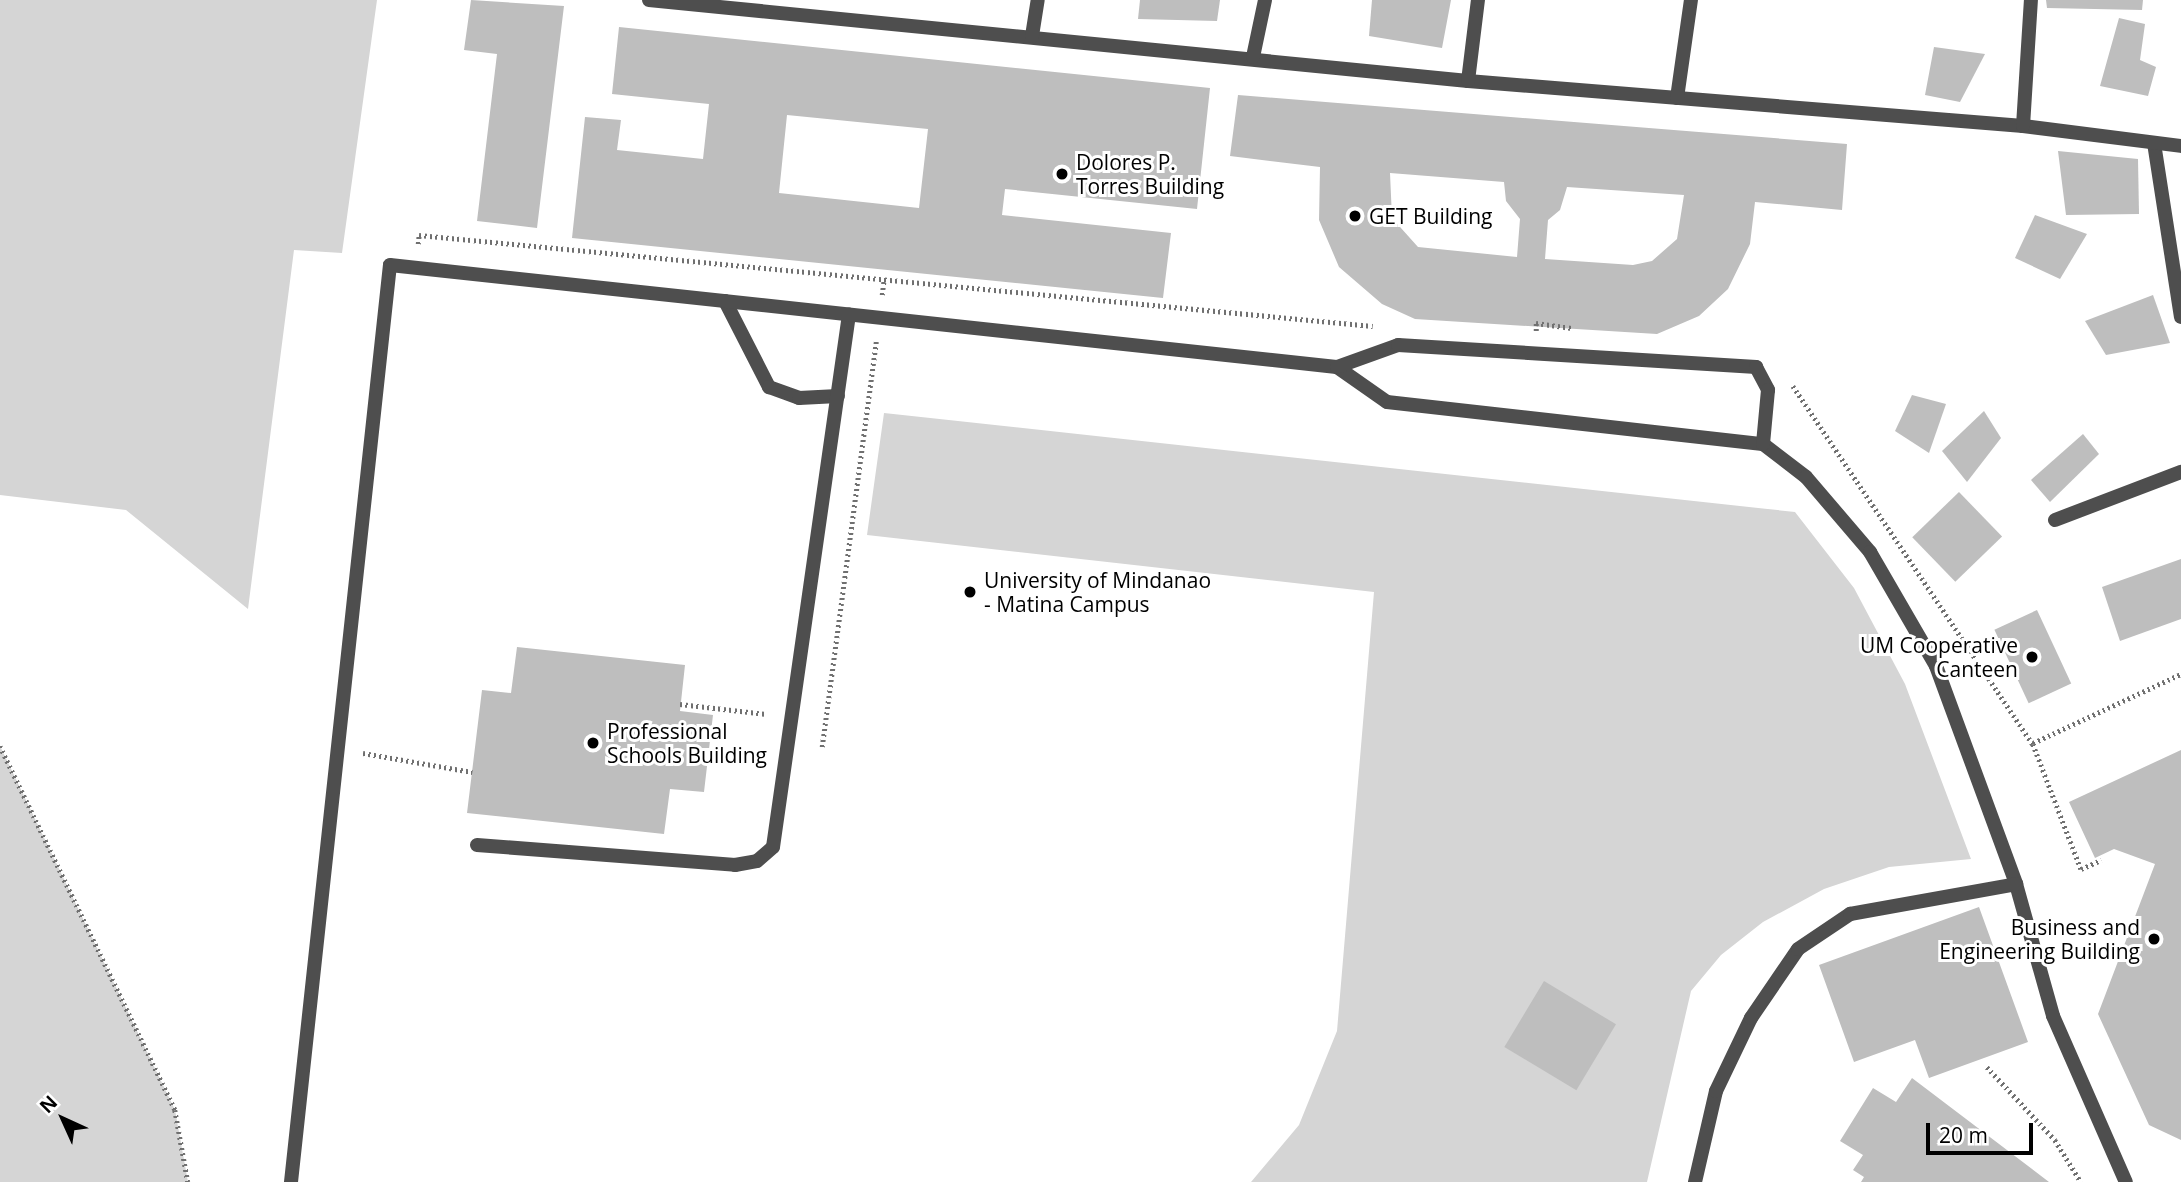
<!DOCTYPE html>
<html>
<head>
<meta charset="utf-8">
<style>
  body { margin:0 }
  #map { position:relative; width:2181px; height:1182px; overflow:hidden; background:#fff; font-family:"Open Sans",sans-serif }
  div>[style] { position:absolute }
  .green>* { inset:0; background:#d5d5d5 }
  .building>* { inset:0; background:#bebebe; transform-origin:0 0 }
  .path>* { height:4.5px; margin-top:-2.25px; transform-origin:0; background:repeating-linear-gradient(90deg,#707070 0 2px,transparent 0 5.5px) }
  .service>* { height:14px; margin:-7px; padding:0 7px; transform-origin:7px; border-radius:7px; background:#4e4e4e }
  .minor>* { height:14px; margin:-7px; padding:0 7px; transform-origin:7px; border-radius:7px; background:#4e4e4e }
  .dots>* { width:19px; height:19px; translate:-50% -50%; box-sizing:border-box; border:4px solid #fff; border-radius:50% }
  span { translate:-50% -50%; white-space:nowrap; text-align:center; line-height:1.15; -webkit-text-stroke:6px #fff; paint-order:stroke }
  .poi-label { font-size:21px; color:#000 }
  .left { translate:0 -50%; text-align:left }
  .right { translate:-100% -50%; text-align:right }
  .north { position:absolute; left:28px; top:1084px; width:70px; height:70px; -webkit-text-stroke:5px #fff; paint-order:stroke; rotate:315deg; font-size:19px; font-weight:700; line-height:28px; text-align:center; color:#000 }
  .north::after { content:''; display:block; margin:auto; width:24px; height:32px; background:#000; clip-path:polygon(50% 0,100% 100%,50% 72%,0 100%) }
  .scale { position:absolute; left:1926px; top:1123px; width:107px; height:32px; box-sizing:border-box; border:4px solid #000; border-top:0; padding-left:9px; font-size:21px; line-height:24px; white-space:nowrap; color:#000; -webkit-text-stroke:5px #fff; paint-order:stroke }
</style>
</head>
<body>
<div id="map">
  <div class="green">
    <i style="clip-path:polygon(0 0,377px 0,342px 253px,294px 250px,248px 609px,126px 510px,0 495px)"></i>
    <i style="clip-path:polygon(884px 413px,1795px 512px,1854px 588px,1905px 684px,1971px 859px,1889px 867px,1824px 889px,1763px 922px,1721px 955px,1691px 991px,1647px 1182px,1251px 1182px,1299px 1125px,1337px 1031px,1374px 592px,867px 535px)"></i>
    <i style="clip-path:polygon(0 746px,175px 1110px,188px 1182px,0 1182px)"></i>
  </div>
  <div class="building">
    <i style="clip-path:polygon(471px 0,564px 6px,537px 228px,477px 221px,497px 54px,464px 50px)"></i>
    <i style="clip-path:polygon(1140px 0,1220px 0,1217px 21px,1138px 19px)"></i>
    <i style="clip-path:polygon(1372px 0,1451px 0,1442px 48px,1369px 36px)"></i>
    <i style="clip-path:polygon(2046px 0,2143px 0,2142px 10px,2047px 8px)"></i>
    <i style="clip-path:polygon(2119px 18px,2145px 24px,2140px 60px,2156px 67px,2148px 96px,2100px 86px)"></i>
    <i style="clip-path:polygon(evenodd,619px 27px,1210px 88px,1197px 209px,1005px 189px,1002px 215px,1171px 233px,1163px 298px,572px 238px,585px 117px,621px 120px,617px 150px,703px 159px,709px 104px,612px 94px,619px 27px,787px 115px,928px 129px,919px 208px,779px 193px,787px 115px)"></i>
    <i style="clip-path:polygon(1934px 47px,1985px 54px,1960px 102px,1925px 95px)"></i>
    <i style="clip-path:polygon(evenodd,1238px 95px,1847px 144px,1842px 210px,1755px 202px,1750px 244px,1728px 289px,1699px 316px,1657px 334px,1415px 319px,1382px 304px,1339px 267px,1319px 220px,1320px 167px,1230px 156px,1238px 95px,1390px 173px,1504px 182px,1506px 201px,1520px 219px,1517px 257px,1418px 247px,1392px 218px,1390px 173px,1238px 95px,1567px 187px,1684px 195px,1677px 239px,1652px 261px,1633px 265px,1545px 259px,1548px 220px,1560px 210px,1567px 187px)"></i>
    <i style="clip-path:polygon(2058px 151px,2138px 159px,2139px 214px,2066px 215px)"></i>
    <i style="clip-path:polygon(2035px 215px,2087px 234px,2060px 279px,2015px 258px)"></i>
    <i style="clip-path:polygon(2153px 295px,2170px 343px,2106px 355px,2085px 321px)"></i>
    <i style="clip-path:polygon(1912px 395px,1946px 404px,1929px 453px,1895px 431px)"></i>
    <i style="clip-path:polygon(1984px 411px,2001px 438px,1967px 482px,1942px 451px)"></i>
    <i style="clip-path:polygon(2083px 434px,2099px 454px,2050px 502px,2031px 480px)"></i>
    <i style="left:1959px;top:492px;width:62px;height:65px;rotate:46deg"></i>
    <i style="clip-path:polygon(2181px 559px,2181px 619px,2120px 641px,2102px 587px)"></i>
    <i style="left:2037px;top:610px;width:81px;height:47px;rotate:65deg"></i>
    <i style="clip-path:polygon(517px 647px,685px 665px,680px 711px,713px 715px,704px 792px,670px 789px,664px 834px,467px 813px,482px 690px,511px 693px)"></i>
    <i style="clip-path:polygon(2181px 750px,2181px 1140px,2149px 1125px,2098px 1014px,2155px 864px,2114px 849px,2095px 858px,2069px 802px)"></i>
    <i style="clip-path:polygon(1979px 907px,2028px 1042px,1929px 1078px,1915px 1040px,1854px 1062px,1819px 965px)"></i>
    <i style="left:1544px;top:981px;width:84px;height:77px;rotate:31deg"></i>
    <i style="clip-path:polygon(1912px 1078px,2049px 1182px,1861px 1182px,1864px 1177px,1853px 1170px,1863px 1155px,1840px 1141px,1873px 1088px,1896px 1102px)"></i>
  </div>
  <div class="path">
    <i style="left:418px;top:244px;width:9px;rotate:-84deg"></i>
    <i style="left:419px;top:235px;width:958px;rotate:5.45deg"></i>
    <i style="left:882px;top:295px;width:16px;rotate:-83deg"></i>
    <i style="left:1536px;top:331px;width:8px;rotate:-90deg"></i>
    <i style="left:1536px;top:323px;width:36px;rotate:8deg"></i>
    <i style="left:1793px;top:386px;width:431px;rotate:56.2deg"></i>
    <i style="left:2033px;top:744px;width:134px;rotate:69deg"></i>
    <i style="left:2081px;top:869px;width:22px;rotate:-24deg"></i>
    <i style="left:680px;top:704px;width:87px;rotate:6.6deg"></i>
    <i style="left:2033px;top:743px;width:163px;rotate:-25deg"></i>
    <i style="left:0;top:746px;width:404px;rotate:64.3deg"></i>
    <i style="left:175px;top:1110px;width:73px;rotate:79.8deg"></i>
    <i style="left:822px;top:747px;width:409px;rotate:-82.4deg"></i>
    <i style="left:363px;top:753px;width:111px;rotate:9.9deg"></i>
    <i style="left:1987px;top:1067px;width:100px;rotate:47deg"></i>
    <i style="left:2055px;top:1140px;width:49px;rotate:58.2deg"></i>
  </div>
  <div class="service">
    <i style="left:2154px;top:143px;width:176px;rotate:81.2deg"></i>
    <i style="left:725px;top:301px;width:97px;rotate:62.9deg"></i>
    <i style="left:769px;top:387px;width:32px;rotate:20deg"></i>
    <i style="left:799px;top:398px;width:39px;rotate:-3deg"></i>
    <i style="left:1337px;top:367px;width:61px;rotate:35deg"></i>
    <i style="left:1387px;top:402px;width:378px;rotate:6.4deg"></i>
    <i style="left:1763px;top:444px;width:54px;rotate:37.5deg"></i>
    <i style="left:1806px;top:477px;width:99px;rotate:49.5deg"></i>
    <i style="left:1870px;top:552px;width:132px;rotate:59.9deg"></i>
    <i style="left:1936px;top:666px;width:232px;rotate:69.8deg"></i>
    <i style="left:2016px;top:884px;width:137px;rotate:74.3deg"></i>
    <i style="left:2053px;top:1016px;width:181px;rotate:66.3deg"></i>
    <i style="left:2055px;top:520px;width:135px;rotate:-20.9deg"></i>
    <i style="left:477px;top:845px;width:259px;rotate:4.4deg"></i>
    <i style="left:735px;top:865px;width:22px;rotate:-10deg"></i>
    <i style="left:757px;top:861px;width:21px;rotate:-41deg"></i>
    <i style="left:773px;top:847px;width:538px;rotate:-81.88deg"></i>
    <i style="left:291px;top:1182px;width:922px;rotate:-83.84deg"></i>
    <i style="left:390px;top:265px;width:952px;rotate:6.15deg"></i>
    <i style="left:1337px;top:367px;width:65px;rotate:-19.8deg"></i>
    <i style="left:1398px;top:345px;width:359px;rotate:3.5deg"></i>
    <i style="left:1756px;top:367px;width:26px;rotate:62deg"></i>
    <i style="left:1768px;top:390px;width:54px;rotate:95.3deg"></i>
    <i style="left:1695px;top:1182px;width:93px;rotate:-77deg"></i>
    <i style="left:1716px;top:1091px;width:81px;rotate:-64.4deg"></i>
    <i style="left:1751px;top:1018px;width:83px;rotate:-55.7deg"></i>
    <i style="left:1798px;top:949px;width:63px;rotate:-33.9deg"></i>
    <i style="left:1850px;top:914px;width:169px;rotate:-10.2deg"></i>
  </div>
  <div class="minor">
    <i style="left:649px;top:0;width:823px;rotate:5.65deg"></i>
    <i style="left:1468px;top:81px;width:557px;rotate:4.64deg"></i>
    <i style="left:2023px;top:126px;width:159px;rotate:7.2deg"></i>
    <i style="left:1032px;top:36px;width:36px;rotate:-81deg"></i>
    <i style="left:1253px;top:57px;width:58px;rotate:-78.1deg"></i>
    <i style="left:1468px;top:81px;width:82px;rotate:-83deg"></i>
    <i style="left:1677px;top:98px;width:99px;rotate:-81.9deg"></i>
    <i style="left:2023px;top:126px;width:126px;rotate:-86.4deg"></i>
  </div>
  <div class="dots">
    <i style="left:1062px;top:174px;background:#000"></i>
    <i style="left:1355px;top:216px;background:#000"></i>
    <i style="left:970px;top:592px;background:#000"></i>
    <i style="left:2032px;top:657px;background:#000"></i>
    <i style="left:593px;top:743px;background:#000"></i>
    <i style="left:2154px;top:939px;background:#000"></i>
  </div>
  <div class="poi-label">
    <span class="left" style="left:1076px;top:174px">Dolores P.<br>Torres Building</span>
    <span class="left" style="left:1369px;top:216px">GET Building</span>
    <span class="left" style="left:984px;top:592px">University of Mindanao<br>- Matina Campus</span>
    <span class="right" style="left:2018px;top:657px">UM Cooperative<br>Canteen</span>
    <span class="left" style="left:607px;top:743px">Professional<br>Schools Building</span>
    <span class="right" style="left:2140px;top:939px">Business and<br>Engineering Building</span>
  </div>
  <div class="north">N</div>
  <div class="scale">20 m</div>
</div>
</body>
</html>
